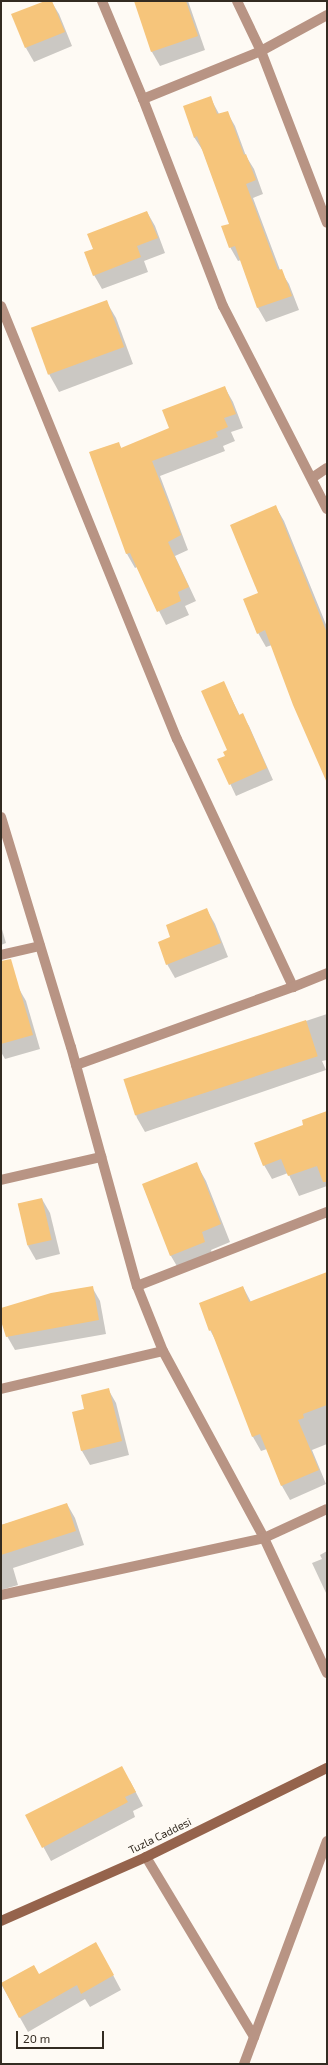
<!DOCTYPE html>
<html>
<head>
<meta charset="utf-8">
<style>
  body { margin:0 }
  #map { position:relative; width:328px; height:2065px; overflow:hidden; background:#fefaf4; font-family:"Exo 2",sans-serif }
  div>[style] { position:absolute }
  .shadow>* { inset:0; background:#0003 }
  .building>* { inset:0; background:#f6c57b; transform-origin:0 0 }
  .street>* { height:10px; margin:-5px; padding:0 5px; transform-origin:5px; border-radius:5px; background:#b89484 }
  .secondary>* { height:10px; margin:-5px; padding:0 5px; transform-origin:5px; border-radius:5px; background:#95634c }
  span { translate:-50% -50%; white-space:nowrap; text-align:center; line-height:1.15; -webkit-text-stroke:3px #fefaf4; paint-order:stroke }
  .street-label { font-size:11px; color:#332b21 }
  .frame { position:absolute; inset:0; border:2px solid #332b21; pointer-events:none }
  .scale { position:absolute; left:16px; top:2031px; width:88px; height:18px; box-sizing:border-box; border:2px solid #332b21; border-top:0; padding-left:5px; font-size:12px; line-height:14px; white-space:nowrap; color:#332b21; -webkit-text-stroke:3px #fefaf4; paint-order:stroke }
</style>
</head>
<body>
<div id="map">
  <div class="shadow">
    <i style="clip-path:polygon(47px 1px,51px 1px,59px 14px,72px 46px,34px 62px,26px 48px)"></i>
    <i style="clip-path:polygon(135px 1px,188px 1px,205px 50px,160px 66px,152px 52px)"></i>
    <i style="clip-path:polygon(210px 97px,219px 114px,227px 112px,235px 126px,246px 156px,254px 169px,263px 194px,253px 198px,280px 270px,289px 284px,299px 310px,266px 322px,258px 308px,241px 260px,238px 261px,230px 247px,230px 224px,203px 151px,194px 137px)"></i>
    <i style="clip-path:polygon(147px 212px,155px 226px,165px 253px,144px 261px,148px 272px,102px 289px,94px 275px,94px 249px)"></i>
    <i style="clip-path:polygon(106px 301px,116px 318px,133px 364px,59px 392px,49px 374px)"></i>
    <i style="clip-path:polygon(225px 388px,233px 402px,243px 428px,231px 432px,235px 441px,223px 446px,225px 451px,160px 476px,188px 550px,175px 556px,196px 601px,185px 606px,189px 615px,166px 625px,137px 567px,135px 568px,127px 554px,90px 453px,118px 443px,122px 449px,170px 429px)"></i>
    <i style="clip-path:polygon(276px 507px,284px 521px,327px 627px,327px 775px,272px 645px,266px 647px,258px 633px,259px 593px)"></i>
    <i style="clip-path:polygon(224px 683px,240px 716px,242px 715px,249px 726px,273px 780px,236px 796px,219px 760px,226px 757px,228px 750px)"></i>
    <i style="clip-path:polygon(207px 910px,215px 924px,228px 957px,175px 978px,167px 964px,172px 937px)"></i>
    <i style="clip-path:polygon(1px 926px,6px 943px,1px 945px)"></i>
    <i style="clip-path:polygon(18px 987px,26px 1001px,40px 1049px,5px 1059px,1px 1052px,1px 992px)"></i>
    <i style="clip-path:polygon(327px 1014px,327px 1060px,322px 1061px,326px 1070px,145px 1132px,137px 1118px,125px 1081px)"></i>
    <i style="clip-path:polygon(327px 1112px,327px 1186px,299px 1196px,288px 1173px,272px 1179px,264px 1165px,305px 1126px)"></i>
    <i style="clip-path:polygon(196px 1163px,206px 1181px,230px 1242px,211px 1250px,214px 1259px,181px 1273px,171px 1256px,143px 1185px)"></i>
    <i style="clip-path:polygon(42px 1199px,50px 1213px,60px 1254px,36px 1260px,28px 1246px)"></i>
    <i style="clip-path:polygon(327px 1273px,327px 1444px,312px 1450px,326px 1484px,290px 1500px,282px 1486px,267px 1449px,261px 1451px,253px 1437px,217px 1343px,210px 1330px,243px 1287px,251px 1302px)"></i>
    <i style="clip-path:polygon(92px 1287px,100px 1301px,106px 1334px,15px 1350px,7px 1336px,1px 1318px,1px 1309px)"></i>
    <i style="clip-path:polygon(108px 1389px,116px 1403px,129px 1455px,90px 1465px,82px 1451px,73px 1413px,85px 1409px)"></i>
    <i style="clip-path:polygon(67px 1504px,75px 1518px,84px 1545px,13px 1568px,18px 1585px,1px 1590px,1px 1525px,33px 1516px)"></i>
    <i style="clip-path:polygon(327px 1551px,327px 1595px,312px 1563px,322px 1559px,320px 1555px)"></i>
    <i style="clip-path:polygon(130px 1781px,143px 1806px,133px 1811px,135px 1817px,51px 1861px,26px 1815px)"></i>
    <i style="clip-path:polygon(104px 1958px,121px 1990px,90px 2007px,85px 1999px,28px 2032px,1px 1984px,34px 1966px,39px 1975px)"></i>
  </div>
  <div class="building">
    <i style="clip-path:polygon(45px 1px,52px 1px,65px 32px,25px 48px,11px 14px)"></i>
    <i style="clip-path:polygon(134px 1px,186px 1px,198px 36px,151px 52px)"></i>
    <i style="clip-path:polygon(211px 96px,217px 114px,228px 111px,244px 155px,246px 154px,256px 180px,246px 184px,278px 270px,282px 269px,292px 296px,257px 308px,235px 246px,229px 248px,221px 226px,229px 224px,197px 136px,194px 138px,183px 106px)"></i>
    <i style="clip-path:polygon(147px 211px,158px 238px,137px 246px,141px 257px,93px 276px,84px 252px,93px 249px,87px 234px)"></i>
    <i style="left:107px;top:300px;width:50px;height:81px;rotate:70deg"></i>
    <i style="clip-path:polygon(225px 386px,236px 414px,224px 418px,228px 427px,216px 432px,218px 437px,152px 461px,181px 535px,168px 542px,189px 587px,178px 592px,181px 601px,157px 612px,130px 553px,126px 554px,89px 452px,119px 442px,121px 448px,169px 428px,162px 410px)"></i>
    <i style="clip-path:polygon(276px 505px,327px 633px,327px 783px,293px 705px,265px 630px,257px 634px,243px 599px,258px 593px,230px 525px)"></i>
    <i style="clip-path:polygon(224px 681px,239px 715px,243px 713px,267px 768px,229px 785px,217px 759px,225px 756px,223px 752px,227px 750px,201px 691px)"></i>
    <i style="clip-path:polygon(207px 908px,221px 943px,166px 965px,158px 942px,170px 937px,166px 925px)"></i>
    <i style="clip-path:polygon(11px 959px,33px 1035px,1px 1044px,1px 961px)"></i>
    <i style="left:306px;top:1020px;width:38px;height:192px;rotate:72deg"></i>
    <i style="clip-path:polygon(327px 1111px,327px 1182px,323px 1182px,317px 1166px,288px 1176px,281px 1159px,263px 1166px,254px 1143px,303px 1125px,302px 1120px)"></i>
    <i style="clip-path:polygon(197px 1162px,221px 1224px,202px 1232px,205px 1242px,170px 1256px,142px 1184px)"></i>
    <i style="left:42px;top:1198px;width:43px;height:25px;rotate:77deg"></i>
    <i style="clip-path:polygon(327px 1272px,327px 1405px,303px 1414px,304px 1418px,298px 1420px,319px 1470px,281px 1486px,260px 1434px,252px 1437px,211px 1330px,209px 1331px,199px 1303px,243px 1286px,249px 1302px)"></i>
    <i style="clip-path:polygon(93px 1286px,99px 1320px,6px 1337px,1px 1321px,1px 1308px,51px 1293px)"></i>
    <i style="clip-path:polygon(109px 1388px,122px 1441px,81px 1451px,72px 1412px,84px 1409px,81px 1395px)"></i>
    <i style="clip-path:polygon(67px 1503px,76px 1531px,1px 1555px,1px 1525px)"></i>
    <i style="clip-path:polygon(122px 1766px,136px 1792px,125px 1797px,128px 1802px,42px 1848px,25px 1815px)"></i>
    <i style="clip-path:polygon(96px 1942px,114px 1975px,81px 1994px,77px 1985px,19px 2018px,1px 1983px,34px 1965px,39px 1974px)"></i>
  </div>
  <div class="street">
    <i style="left:102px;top:1px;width:106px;rotate:67.3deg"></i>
    <i style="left:143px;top:99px;width:222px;rotate:68.9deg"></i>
    <i style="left:223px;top:306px;width:228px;rotate:62.9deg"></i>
    <i style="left:237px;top:1px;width:55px;rotate:64.4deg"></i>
    <i style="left:261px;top:51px;width:184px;rotate:69deg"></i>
    <i style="left:143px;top:99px;width:127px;rotate:-22.1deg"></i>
    <i style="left:261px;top:51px;width:75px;rotate:-28.6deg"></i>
    <i style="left:1px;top:306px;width:467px;rotate:67.9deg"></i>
    <i style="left:177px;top:739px;width:274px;rotate:64.9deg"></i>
    <i style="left:312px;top:478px;width:18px;rotate:-34deg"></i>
    <i style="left:1px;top:817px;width:240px;rotate:73.1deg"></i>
    <i style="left:71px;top:1047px;width:248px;rotate:74.6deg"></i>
    <i style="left:137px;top:1286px;width:70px;rotate:68.2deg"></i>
    <i style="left:163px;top:1351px;width:213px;rotate:61.6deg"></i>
    <i style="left:264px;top:1538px;width:149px;rotate:65deg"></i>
    <i style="left:1px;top:955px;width:40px;rotate:-13deg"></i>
    <i style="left:76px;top:1065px;width:231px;rotate:-19.8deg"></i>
    <i style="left:293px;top:987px;width:37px;rotate:-22deg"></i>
    <i style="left:1px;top:1180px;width:103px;rotate:-13deg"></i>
    <i style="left:137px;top:1286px;width:204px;rotate:-21.3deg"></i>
    <i style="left:1px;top:1389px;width:166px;rotate:-13.2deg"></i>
    <i style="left:1px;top:1595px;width:269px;rotate:-12.2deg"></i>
    <i style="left:264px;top:1538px;width:69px;rotate:-24.7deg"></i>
    <i style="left:146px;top:1857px;width:210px;rotate:59deg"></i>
    <i style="left:244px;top:2064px;width:238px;rotate:-69.6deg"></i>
  </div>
  <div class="secondary">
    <i style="left:1px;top:1921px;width:158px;rotate:-23.8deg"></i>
    <i style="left:146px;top:1857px;width:202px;rotate:-26.2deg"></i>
  </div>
  <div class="street-label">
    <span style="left:160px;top:1836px;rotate:-26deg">Tuzla Caddesi</span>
  </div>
  <div class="frame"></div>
  <div class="scale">20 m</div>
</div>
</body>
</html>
